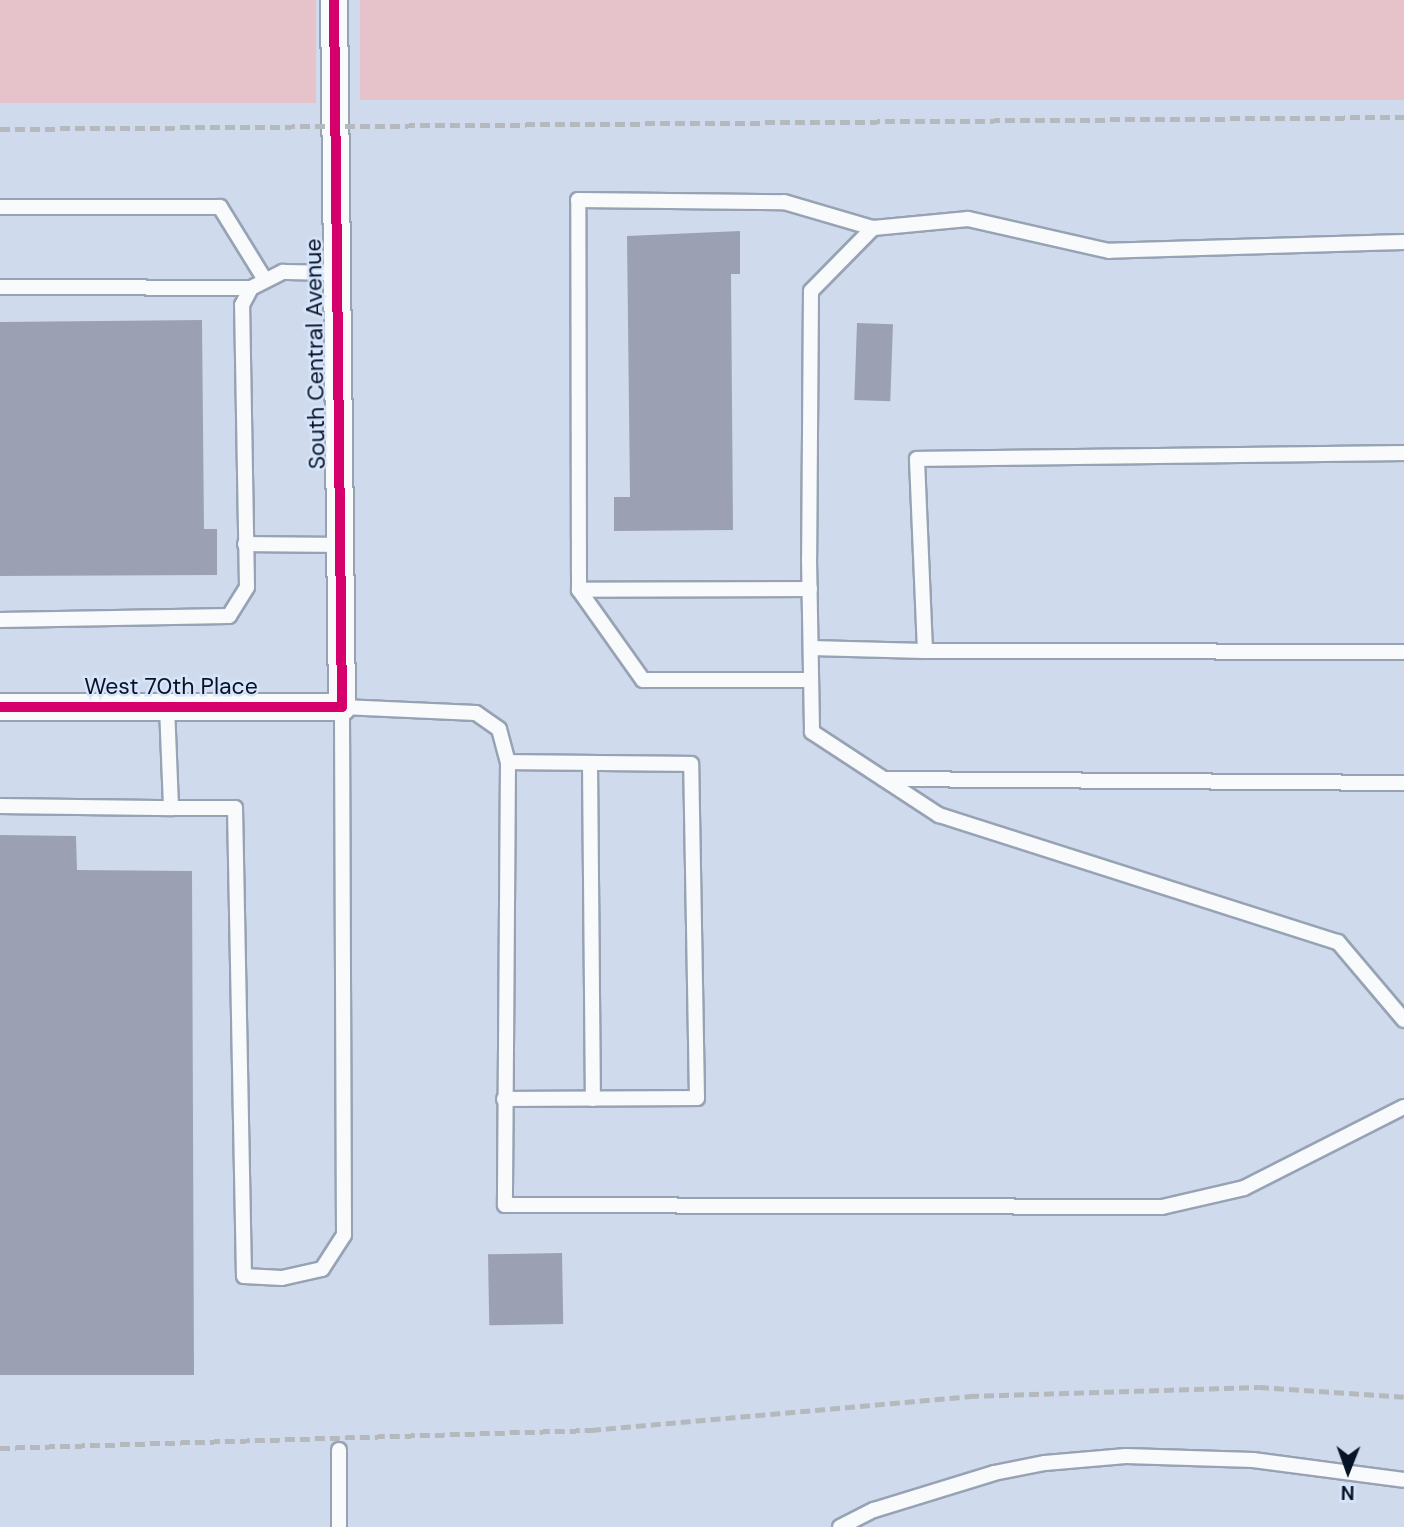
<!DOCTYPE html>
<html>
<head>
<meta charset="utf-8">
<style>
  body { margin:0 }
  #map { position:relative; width:1404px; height:1527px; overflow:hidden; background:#cfdbec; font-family:"DM Sans",sans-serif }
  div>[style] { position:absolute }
  .green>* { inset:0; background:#e6c2cb; transform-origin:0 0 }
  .building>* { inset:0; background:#9ba1b3; transform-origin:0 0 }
  .roads { filter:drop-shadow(2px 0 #97a3b4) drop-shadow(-2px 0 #97a3b4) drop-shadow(0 2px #97a3b4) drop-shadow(0 -2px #97a3b4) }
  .lane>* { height:14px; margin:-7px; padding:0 7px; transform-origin:7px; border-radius:7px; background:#f8fafc }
  .street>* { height:26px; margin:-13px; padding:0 13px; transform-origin:13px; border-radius:13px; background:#f8fafc }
  .rail>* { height:5px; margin-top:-2.5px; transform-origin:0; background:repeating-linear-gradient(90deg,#b5b8bd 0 10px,transparent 0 15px) }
  .cycleway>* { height:10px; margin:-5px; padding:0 5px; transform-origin:5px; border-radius:5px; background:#d6006c }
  span { translate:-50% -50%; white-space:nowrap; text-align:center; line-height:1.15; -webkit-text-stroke:5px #d6e5fb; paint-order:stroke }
  .street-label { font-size:23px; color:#071326 }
  .north { position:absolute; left:1313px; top:1436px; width:70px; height:70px; -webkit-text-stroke:5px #d6e5fb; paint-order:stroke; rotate:181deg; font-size:19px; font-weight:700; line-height:28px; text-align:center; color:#071326 }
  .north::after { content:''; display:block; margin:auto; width:24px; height:32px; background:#071326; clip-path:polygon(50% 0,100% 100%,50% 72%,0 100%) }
</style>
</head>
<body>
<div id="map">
  <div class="green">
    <i style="left:0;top:0;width:316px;height:103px"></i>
    <i style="left:360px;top:0;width:1044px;height:100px"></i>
  </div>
  <div class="building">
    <i style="clip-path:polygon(740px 231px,740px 274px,731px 274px,733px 530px,614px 531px,614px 497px,630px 497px,627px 236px)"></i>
    <i style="clip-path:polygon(202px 320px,204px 529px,217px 529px,217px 575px,0 576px,0 322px)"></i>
    <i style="left:857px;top:323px;width:36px;height:77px;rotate:2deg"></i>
    <i style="clip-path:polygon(0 835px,76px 836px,77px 870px,192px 871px,194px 1375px,0 1375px)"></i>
    <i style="left:562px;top:1253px;width:71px;height:74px;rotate:89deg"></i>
  </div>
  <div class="roads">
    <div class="lane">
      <i style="left:0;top:207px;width:220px"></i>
      <i style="left:220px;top:207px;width:86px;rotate:58.3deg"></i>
      <i style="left:1404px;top:242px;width:295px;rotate:178.3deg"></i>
      <i style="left:1109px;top:251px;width:145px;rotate:-167.2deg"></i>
      <i style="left:968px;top:219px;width:95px;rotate:174.6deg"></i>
      <i style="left:873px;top:228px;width:88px;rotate:134.5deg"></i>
      <i style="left:811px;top:291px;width:267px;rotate:90.4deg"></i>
      <i style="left:809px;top:558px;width:174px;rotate:89deg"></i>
      <i style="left:812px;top:732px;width:152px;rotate:33.2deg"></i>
      <i style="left:939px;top:815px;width:419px;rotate:17.7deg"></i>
      <i style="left:1338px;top:942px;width:102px;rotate:49.8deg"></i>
      <i style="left:0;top:287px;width:251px;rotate:0.2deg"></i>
      <i style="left:245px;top:544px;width:93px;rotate:0.6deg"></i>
      <i style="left:810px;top:589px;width:231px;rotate:179.8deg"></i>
      <i style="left:579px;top:590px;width:390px;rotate:-90.1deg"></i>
      <i style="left:578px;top:200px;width:206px;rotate:0.6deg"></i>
      <i style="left:784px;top:202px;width:93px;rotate:16.3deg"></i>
      <i style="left:579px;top:590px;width:110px;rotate:54.6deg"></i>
      <i style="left:643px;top:680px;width:168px"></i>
      <i style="left:0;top:620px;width:229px;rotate:-1deg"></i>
      <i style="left:229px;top:616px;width:34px;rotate:-58deg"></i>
      <i style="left:247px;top:587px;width:282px;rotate:-91deg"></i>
      <i style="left:242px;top:305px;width:19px;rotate:-62deg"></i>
      <i style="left:251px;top:288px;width:36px;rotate:-27deg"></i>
      <i style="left:283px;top:272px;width:53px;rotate:1.1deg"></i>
      <i style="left:811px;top:648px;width:114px;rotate:1.5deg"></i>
      <i style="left:925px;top:651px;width:192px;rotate:-92.4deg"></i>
      <i style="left:917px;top:459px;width:487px;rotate:-0.7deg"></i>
      <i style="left:925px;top:651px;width:479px;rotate:0.1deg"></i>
      <i style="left:167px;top:707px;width:101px;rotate:87.7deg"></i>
      <i style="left:171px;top:808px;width:64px"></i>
      <i style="left:235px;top:808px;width:468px;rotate:88.9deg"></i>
      <i style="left:244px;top:1276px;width:38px;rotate:3deg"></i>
      <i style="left:282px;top:1278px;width:41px;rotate:-12.7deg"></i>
      <i style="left:322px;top:1269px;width:40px;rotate:-57.1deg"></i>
      <i style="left:344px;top:1235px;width:528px;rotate:-90.22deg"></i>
      <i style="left:342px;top:707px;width:134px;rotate:2.6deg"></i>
      <i style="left:476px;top:713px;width:28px;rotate:35deg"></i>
      <i style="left:499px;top:729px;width:34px;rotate:75deg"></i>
      <i style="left:508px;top:762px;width:443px;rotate:90.4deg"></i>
      <i style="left:505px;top:1205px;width:657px;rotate:0.17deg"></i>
      <i style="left:1162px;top:1207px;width:84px;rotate:-13deg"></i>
      <i style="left:1244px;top:1188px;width:179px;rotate:-26.9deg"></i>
      <i style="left:590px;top:763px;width:336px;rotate:89.5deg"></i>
      <i style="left:884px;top:779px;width:520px;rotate:0.44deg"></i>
      <i style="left:0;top:806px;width:171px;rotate:0.7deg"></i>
      <i style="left:504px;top:1099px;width:193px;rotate:-0.3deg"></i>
      <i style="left:697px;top:1098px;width:334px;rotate:-91deg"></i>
      <i style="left:691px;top:764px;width:183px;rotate:-179.4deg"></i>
      <i style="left:339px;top:1450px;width:77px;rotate:90deg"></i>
      <i style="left:840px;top:1527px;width:38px;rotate:-27deg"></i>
      <i style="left:874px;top:1510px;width:126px;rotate:-17.1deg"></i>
      <i style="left:994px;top:1473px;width:52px;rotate:-11.1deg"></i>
      <i style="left:1045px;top:1463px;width:81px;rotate:-4.9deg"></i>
      <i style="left:1126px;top:1456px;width:127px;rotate:1.8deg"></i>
      <i style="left:1253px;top:1460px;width:152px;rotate:7.5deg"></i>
    </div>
    <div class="street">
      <i style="left:0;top:707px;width:342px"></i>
      <i style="left:342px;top:707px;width:707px;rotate:-90.65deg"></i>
    </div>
  </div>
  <div class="rail">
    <i style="left:0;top:129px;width:1404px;rotate:-0.49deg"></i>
    <i style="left:0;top:1448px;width:591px;rotate:-1.74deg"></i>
    <i style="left:591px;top:1430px;width:380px;rotate:-5.1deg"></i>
    <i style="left:969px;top:1396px;width:290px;rotate:-1.8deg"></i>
    <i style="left:1259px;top:1387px;width:145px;rotate:3.9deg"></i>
  </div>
  <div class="cycleway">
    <i style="left:0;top:707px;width:342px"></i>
    <i style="left:342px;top:707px;width:707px;rotate:-90.65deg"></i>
  </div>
  <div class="street-label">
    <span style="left:315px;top:354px;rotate:-91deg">South Central Avenue</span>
    <span style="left:171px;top:686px">West 70th Place</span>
  </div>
  <div class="north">N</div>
</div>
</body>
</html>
